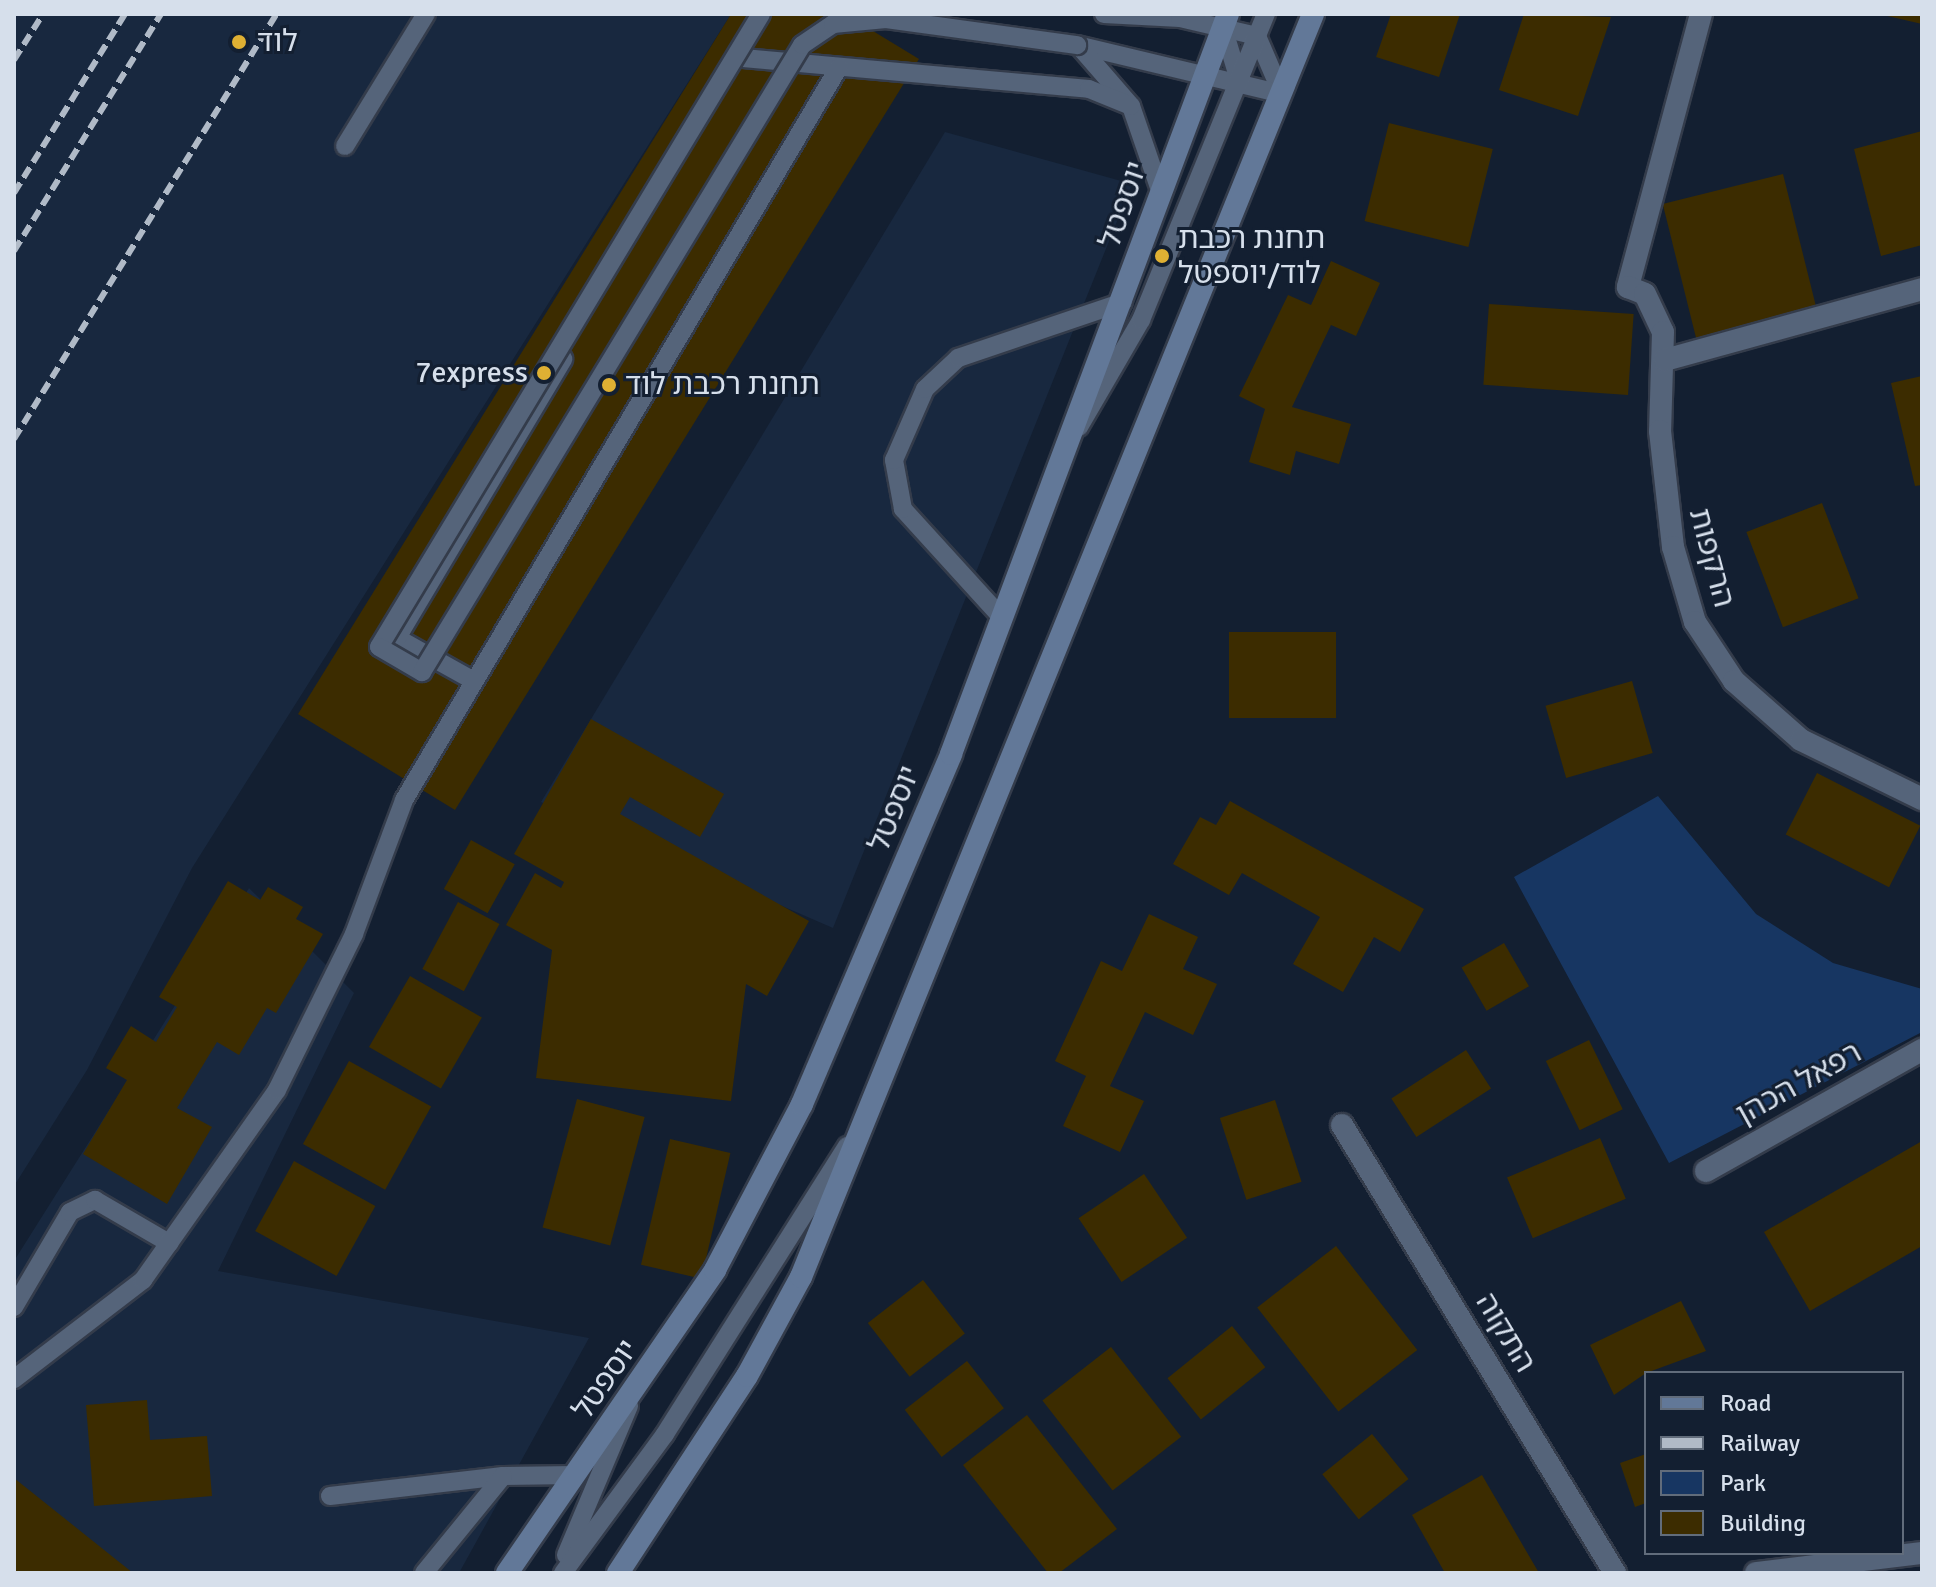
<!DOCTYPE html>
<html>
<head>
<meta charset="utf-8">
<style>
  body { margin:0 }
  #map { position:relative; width:1936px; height:1587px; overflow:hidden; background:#131f31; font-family:Signika,"Noto Sans Hebrew",sans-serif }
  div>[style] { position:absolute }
  .built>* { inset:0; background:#18283f }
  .green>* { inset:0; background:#173662 }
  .building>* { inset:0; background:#3c2c00; transform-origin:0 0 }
  .roads { filter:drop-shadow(2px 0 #343c4b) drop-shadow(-2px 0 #343c4b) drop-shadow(0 2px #343c4b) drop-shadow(0 -2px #343c4b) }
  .service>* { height:18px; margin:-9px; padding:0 9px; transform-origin:9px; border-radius:9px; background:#55647a }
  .minor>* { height:22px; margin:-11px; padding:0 11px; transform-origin:11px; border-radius:11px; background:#55647a }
  .tertiary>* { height:22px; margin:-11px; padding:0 11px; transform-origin:11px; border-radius:11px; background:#55647a }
  .secondary>* { height:22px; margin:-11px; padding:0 11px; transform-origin:11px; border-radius:11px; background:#627898 }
  .rail>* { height:6px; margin-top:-3px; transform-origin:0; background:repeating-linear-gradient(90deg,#b0bac7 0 12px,transparent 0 18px) }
  .bridges { filter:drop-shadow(2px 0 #343c4b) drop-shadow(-2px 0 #343c4b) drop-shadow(0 2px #343c4b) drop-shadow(0 -2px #343c4b) }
  .service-bridge>* { height:18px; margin:-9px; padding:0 9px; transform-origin:9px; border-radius:9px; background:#55647a }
  .dots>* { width:22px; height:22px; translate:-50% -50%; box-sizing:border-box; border:4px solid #131f31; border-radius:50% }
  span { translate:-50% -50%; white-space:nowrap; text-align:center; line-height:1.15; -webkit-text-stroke:6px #131f31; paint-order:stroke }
  .poi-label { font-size:30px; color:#d6dfeb }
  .left { translate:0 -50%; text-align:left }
  .right { translate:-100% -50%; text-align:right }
  .street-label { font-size:30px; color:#d6dfeb }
  .frame { position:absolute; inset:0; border:16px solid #d6dfeb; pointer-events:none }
  .legend { position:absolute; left:1644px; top:1371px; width:260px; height:184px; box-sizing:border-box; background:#131f31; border:2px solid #616c7b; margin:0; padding:10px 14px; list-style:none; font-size:24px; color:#d6dfeb }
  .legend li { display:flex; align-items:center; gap:16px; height:40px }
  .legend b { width:40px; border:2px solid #616c7b }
</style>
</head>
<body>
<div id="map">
  <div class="built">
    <i style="clip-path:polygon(14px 14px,731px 14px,192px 868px,87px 1070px,14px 1186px)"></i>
    <i style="clip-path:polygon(945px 132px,1132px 184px,833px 928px,541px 802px)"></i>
    <i style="clip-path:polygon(249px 888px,354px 993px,218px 1271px,589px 1338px,459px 1573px,14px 1573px,14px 1261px)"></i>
  </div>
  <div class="green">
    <i style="clip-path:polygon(1658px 796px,1756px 914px,1833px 963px,1922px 989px,1922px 1032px,1669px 1163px,1514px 877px)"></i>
  </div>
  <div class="building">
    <i style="clip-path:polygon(731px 14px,845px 14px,919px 59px,455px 810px,298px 714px)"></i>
    <i style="clip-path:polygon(1391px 14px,1460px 14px,1439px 77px,1376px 57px)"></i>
    <i style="clip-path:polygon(1524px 14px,1611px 17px,1578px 116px,1499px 90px)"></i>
    <i style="clip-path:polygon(1884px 14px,1922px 14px,1922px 24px,1883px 15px)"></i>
    <i style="left:1389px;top:123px;width:107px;height:101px;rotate:14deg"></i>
    <i style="clip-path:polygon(1922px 131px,1922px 245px,1881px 256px,1854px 149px)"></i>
    <i style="left:1783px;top:174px;width:138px;height:124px;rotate:76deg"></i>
    <i style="clip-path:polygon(1331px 261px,1380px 283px,1356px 336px,1331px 325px,1292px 407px,1351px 424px,1339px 464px,1296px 451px,1290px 475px,1249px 462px,1265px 409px,1239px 396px,1288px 295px,1311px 305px)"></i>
    <i style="left:1489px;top:304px;width:145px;height:81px;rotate:4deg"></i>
    <i style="clip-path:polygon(1922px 376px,1922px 485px,1915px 486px,1891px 383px)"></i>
    <i style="left:1822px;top:503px;width:102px;height:81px;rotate:69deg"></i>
    <i style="left:1229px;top:632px;width:107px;height:86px"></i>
    <i style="left:1632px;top:681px;width:75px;height:90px;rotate:74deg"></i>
    <i style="clip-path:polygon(591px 719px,724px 794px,700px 837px,630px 797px,620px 814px,809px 921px,767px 996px,746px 984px,731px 1101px,536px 1078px,552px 950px,506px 925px,535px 873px,561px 888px,564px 882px,514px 854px)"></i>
    <i style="left:1817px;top:773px;width:116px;height:69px;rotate:27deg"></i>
    <i style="clip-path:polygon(1230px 801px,1424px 909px,1400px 952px,1374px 937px,1343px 992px,1293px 964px,1320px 917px,1242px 873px,1229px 895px,1173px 864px,1200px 817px,1216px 825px)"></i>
    <i style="left:471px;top:840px;width:50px;height:56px;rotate:29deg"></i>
    <i style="clip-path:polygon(228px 881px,260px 900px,268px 887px,303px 907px,296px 919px,323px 934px,276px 1013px,267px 1008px,239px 1055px,217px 1042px,177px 1108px,212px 1127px,167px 1204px,83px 1154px,127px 1080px,106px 1068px,131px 1026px,156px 1042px,177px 1007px,159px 997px)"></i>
    <i style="left:458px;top:902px;width:47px;height:76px;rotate:28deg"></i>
    <i style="clip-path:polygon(1149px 914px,1198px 937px,1183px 969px,1217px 984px,1193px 1035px,1145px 1012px,1110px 1086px,1144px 1101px,1120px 1152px,1063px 1126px,1086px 1076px,1055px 1061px,1101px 961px,1122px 971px)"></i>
    <i style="left:1504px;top:943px;width:50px;height:49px;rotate:60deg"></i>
    <i style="left:410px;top:976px;width:83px;height:82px;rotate:30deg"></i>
    <i style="left:1589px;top:1040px;width:77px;height:48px;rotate:64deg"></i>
    <i style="left:1466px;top:1050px;width:46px;height:89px;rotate:57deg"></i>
    <i style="left:349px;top:1061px;width:94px;height:95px;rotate:29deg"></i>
    <i style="left:577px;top:1099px;width:70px;height:133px;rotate:15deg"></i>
    <i style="left:1275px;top:1100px;width:86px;height:58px;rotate:72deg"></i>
    <i style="left:1600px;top:1138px;width:66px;height:101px;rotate:67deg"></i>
    <i style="left:670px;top:1139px;width:62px;height:129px;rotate:13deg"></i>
    <i style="clip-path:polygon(1922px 1141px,1922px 1246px,1810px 1311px,1764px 1232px)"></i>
    <i style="left:294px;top:1161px;width:93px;height:80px;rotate:29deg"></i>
    <i style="left:1144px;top:1174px;width:77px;height:79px;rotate:56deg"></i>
    <i style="left:1336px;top:1246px;width:132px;height:100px;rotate:52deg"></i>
    <i style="left:923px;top:1280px;width:68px;height:70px;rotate:52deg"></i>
    <i style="clip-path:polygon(1681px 1301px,1706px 1351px,1646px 1373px,1614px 1395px,1590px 1345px)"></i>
    <i style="left:1232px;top:1326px;width:53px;height:83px;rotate:51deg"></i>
    <i style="left:1111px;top:1347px;width:114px;height:87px;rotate:52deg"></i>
    <i style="left:967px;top:1361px;width:60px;height:79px;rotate:52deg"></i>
    <i style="clip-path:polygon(147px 1400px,150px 1440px,207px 1436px,212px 1496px,94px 1506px,86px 1405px)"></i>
    <i style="clip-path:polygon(1027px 1415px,1117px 1529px,1059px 1573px,1048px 1573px,963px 1465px)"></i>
    <i style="left:1372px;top:1434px;width:58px;height:64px;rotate:51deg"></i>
    <i style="clip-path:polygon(1646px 1454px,1646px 1503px,1635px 1507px,1620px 1463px)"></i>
    <i style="clip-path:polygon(1482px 1475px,1539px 1573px,1445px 1573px,1412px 1515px)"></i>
    <i style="clip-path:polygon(14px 1478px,133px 1573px,14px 1573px)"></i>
  </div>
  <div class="roads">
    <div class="service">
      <i style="left:1104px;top:14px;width:76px;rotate:3deg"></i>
      <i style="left:1180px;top:18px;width:79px;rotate:13.2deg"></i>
      <i style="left:1223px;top:27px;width:55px;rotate:73.2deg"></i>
      <i style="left:1257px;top:36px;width:63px;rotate:66.7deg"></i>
      <i style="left:1077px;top:45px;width:211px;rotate:13.4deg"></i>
      <i style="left:1079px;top:46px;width:79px;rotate:49.1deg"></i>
      <i style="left:1131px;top:106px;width:89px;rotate:71deg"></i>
      <i style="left:743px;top:58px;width:347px;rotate:5.1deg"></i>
      <i style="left:1089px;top:89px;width:45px;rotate:22deg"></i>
      <i style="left:345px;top:146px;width:155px;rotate:-58.5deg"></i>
      <i style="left:1079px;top:427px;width:124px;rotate:-59.9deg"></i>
      <i style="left:1141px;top:320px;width:331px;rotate:-67.8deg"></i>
      <i style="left:1003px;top:619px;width:149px;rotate:-132.3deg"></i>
      <i style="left:903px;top:509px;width:50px;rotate:-100.4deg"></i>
      <i style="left:894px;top:460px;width:77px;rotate:-66.4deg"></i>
      <i style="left:925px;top:389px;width:45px;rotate:-43.2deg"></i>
      <i style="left:958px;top:358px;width:174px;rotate:-18.7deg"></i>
      <i style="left:474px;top:681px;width:88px;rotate:-150.8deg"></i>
      <i style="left:397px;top:638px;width:325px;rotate:-59.2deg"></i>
      <i style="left:14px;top:1307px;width:110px;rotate:-59.5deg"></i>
      <i style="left:70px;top:1212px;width:28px;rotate:-26deg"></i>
      <i style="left:95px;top:1200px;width:86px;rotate:30.2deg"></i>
      <i style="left:14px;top:1379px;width:163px;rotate:-37.5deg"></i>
      <i style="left:143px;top:1280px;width:232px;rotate:-54.8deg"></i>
      <i style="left:277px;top:1090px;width:174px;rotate:-63.7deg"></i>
      <i style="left:354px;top:934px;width:143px;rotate:-69.5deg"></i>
      <i style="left:404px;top:800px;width:852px;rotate:-59.31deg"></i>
      <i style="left:330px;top:1496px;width:174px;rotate:-6.6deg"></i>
      <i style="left:503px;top:1476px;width:72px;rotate:-0.8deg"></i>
      <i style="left:566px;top:1555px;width:162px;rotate:-67.1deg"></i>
      <i style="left:424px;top:1573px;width:125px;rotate:-50.8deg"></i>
      <i style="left:563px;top:1573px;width:172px;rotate:-53.7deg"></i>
      <i style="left:665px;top:1434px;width:341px;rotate:-57.7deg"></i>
    </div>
    <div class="minor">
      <i style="left:1701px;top:14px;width:283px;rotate:105deg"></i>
      <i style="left:1628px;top:287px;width:18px;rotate:22deg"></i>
      <i style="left:1645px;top:294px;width:42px;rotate:64.7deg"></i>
      <i style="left:1663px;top:332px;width:99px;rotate:91.7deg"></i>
      <i style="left:1660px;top:431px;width:117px;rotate:83.6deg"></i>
      <i style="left:1673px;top:547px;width:78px;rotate:73.7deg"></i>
      <i style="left:1695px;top:622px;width:71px;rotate:56.5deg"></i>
      <i style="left:1734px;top:681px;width:89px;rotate:41.4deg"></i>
      <i style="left:1801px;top:740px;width:135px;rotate:26deg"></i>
      <i style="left:1665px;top:360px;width:267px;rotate:-15.4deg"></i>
      <i style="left:1342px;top:1125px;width:525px;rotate:58.64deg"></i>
      <i style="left:1706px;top:1171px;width:248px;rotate:-29.3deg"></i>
    </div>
    <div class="tertiary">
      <i style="left:1756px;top:1573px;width:167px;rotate:-6.9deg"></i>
    </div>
    <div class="secondary">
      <i style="left:507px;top:1573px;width:368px;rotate:-55.5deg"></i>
      <i style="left:715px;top:1270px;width:187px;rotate:-62.3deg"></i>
      <i style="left:802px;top:1104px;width:380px;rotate:-66.9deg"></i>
      <i style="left:951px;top:754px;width:790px;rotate:-69.48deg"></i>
      <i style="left:618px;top:1573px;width:235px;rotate:-56.8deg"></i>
      <i style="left:747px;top:1376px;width:113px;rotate:-61.4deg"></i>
      <i style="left:801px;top:1277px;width:1363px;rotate:-67.93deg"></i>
    </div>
  </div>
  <div class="rail">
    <i style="left:14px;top:60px;width:54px;rotate:-57.8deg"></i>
    <i style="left:14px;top:193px;width:211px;rotate:-58.2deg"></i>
    <i style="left:14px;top:251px;width:279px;rotate:-58.2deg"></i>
    <i style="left:14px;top:439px;width:499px;rotate:-58.3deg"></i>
  </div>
  <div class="bridges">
    <div class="service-bridge">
      <i style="left:761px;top:14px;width:739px;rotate:121.11deg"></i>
      <i style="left:379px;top:647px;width:50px;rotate:30.2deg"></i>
      <i style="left:422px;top:672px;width:733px;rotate:-58.78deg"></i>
      <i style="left:802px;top:45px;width:37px;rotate:-34deg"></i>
      <i style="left:833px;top:24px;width:53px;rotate:-5.4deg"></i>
      <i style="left:886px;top:19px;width:193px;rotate:7.8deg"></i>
    </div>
  </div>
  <div class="dots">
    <i style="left:239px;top:42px;background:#dfb033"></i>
    <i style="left:1162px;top:256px;background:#dfb033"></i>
    <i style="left:544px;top:373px;background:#dfb033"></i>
    <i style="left:609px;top:385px;background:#dfb033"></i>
  </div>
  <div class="poi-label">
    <span class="left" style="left:257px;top:42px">לוד</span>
    <span class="left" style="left:1178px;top:256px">תחנת רכבת<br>לוד/יוספטל</span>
    <span class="right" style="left:528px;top:373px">7express</span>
    <span class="left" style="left:625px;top:385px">תחנת רכבת לוד</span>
  </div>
  <div class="street-label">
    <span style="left:1124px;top:205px;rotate:-71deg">יוספטל</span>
    <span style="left:1711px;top:558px;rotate:75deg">הרקפות</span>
    <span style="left:895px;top:809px;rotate:-68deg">יוספטל</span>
    <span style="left:1799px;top:1084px;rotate:-29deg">רפאל הכהן</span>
    <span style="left:1505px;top:1333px;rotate:59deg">התקוה</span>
    <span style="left:606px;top:1380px;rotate:-55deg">יוספטל</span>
  </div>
  <div class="frame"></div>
  <ul class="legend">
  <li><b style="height:10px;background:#627898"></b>Road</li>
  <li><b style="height:10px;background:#b0bac7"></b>Railway</li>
  <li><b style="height:22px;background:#173662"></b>Park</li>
  <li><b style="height:22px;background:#3c2c00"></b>Building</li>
  </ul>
</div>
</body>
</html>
